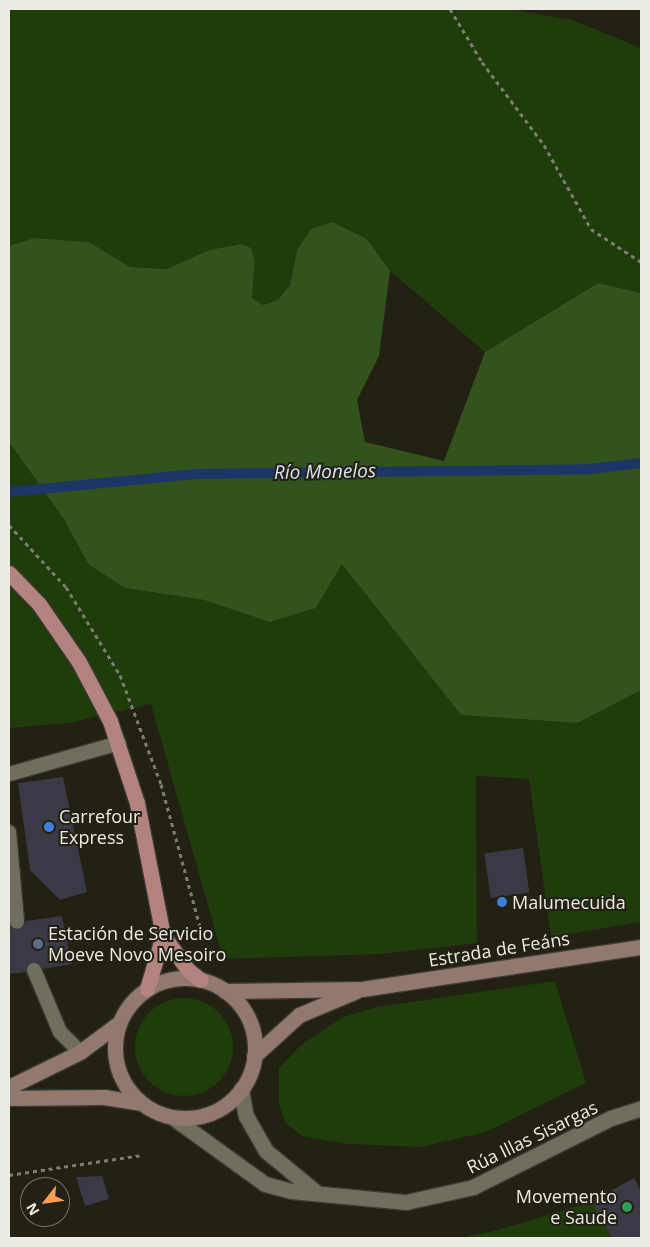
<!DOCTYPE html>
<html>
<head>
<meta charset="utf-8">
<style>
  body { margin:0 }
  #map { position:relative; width:650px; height:1247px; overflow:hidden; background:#232014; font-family:"Open Sans",sans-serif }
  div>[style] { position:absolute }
  .green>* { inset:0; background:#1f3c0b }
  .round { border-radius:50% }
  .forest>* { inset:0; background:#32541c }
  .stream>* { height:10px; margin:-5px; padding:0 5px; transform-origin:5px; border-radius:5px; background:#1d3667 }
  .building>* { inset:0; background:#3b3945; transform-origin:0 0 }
  .path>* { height:3px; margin-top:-1.5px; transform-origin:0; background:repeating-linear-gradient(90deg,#7e7c72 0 4px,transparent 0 8px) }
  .roads { filter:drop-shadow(1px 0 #3e3b34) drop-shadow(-1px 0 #3e3b34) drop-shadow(0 1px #3e3b34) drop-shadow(0 -1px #3e3b34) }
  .lane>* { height:14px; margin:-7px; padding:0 7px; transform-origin:7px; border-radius:7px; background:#716e60 }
  .street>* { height:15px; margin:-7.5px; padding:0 7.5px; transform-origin:7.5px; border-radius:7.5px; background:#716e60 }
  .secondary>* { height:15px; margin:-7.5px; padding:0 7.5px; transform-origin:7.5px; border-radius:7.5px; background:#92796f }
  .secondary>.ring { margin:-7.5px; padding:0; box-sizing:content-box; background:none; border:15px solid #92796f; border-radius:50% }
  .primary>* { height:15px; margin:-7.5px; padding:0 7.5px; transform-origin:7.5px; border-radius:7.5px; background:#b3847f }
  .dots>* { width:14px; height:14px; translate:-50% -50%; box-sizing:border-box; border:2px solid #232014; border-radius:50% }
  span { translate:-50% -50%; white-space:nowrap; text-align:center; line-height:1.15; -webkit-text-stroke:4px #232014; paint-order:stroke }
  .poi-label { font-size:18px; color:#edece4 }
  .left { translate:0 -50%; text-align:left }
  .right { translate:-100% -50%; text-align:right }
  .street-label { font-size:18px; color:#edece4 }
  .water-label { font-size:19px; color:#d9e2f3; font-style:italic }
  .frame { position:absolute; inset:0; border:10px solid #edece4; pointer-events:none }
  .north { position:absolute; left:20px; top:1177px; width:50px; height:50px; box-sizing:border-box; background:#232014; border:1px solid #747267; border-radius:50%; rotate:240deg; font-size:14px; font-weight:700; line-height:20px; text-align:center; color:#edece4 }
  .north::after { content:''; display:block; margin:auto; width:18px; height:22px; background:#fc9d54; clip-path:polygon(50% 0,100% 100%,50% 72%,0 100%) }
</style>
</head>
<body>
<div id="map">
  <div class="green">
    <i style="clip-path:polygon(9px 9px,510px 9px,572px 20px,641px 48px,641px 293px,598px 283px,485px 352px,390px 271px,367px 239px,297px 250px,290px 285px,278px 300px,263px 305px,252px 299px,255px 260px,251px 249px,241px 244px,209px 250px,167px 269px,130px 267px,89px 242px,34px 238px,9px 246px)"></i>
    <i style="clip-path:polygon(9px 442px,63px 518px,89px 565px,125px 588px,204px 600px,270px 622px,316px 608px,342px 564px,461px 715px,578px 723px,641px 690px,641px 922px,551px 937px,529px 779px,476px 776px,477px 943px,382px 954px,223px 959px,151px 704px,69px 723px,9px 728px)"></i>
    <i style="clip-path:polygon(555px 981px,586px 1083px,486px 1132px,421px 1147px,347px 1144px,302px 1136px,285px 1122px,279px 1104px,279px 1068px,300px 1046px,343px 1017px,377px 1007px)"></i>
    <i class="round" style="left:135px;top:998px;width:98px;height:98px"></i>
    <i style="clip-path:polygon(591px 1202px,612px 1238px,459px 1238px,498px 1230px)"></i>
  </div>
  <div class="forest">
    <i style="clip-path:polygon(332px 222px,367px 239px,390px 271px,379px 356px,357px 400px,365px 442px,444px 461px,485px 352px,598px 283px,641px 293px,641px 690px,578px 723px,461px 715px,342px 564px,316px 608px,270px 622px,204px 600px,125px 588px,89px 565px,63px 518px,9px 442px,9px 246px,34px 238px,89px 242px,130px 267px,167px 269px,209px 250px,241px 244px,251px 248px,255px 260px,252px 298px,263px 305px,278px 300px,290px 285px,297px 250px,311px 229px)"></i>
  </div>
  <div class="stream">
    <i style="left:9px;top:492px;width:188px;rotate:-5.5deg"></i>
    <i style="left:196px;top:474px;width:395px;rotate:-0.7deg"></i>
    <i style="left:591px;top:469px;width:50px;rotate:-6.8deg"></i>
  </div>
  <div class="building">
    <i style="clip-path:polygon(63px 777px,87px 892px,60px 900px,30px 870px,18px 783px)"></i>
    <i style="left:523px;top:848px;width:45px;height:39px;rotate:82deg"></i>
    <i style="clip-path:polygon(62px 916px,72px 964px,43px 969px,39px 963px,31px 962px,26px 972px,9px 974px,9px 924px,18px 931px,26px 921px)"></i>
    <i style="clip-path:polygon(102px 1176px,109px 1199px,85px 1206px,76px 1177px)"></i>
    <i style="clip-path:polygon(634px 1178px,641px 1191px,641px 1238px,612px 1238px,591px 1202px)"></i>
  </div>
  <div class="path">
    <i style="left:450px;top:9px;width:62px;rotate:58.9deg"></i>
    <i style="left:482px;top:62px;width:104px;rotate:53.2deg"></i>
    <i style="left:544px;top:145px;width:96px;rotate:60.8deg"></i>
    <i style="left:591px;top:229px;width:60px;rotate:33.4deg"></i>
    <i style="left:9px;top:525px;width:84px;rotate:47.4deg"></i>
    <i style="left:66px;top:587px;width:103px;rotate:58.5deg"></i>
    <i style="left:120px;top:675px;width:116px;rotate:69.4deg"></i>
    <i style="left:161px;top:784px;width:148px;rotate:74.7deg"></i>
    <i style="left:9px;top:1175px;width:134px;rotate:-8.6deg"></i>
  </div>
  <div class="roads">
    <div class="lane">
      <i style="left:9px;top:774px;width:114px;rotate:-15.7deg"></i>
      <i style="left:9px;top:832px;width:90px;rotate:84.9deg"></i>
      <i style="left:34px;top:970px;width:67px;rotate:67.2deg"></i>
      <i style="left:60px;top:1032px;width:28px;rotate:45deg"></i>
    </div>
    <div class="street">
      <i style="left:241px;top:1089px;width:27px;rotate:80deg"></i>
      <i style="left:246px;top:1116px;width:40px;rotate:60.3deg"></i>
      <i style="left:266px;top:1151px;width:65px;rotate:39.4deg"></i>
      <i style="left:172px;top:1117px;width:115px;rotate:35.8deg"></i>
      <i style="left:265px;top:1184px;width:27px;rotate:15deg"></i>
      <i style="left:291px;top:1191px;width:116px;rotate:5.5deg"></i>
      <i style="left:406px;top:1202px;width:69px;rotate:-12.6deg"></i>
      <i style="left:473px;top:1187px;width:154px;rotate:-26.6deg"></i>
      <i style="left:611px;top:1118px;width:32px;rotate:-18deg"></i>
    </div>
    <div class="secondary">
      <i class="ring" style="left:115px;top:978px;width:125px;height:125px"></i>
      <i style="left:225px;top:991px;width:137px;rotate:-0.8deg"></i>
      <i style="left:362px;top:989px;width:282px;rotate:-8.6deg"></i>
      <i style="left:254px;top:1056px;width:61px;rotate:-42.3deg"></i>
      <i style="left:299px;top:1015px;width:62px;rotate:-22.8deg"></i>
      <i style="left:9px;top:1087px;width:79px;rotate:-26.2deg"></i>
      <i style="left:80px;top:1052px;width:49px;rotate:-36.6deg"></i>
      <i style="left:9px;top:1098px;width:95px;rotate:-0.6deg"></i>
      <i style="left:104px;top:1097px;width:37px;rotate:9deg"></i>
    </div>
    <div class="primary">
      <i style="left:9px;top:573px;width:43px;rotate:45.9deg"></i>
      <i style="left:39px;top:604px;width:70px;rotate:55.4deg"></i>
      <i style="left:79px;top:662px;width:67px;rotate:62.3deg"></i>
      <i style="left:110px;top:721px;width:86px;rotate:71.8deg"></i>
      <i style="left:137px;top:803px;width:135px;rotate:78.9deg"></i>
      <i style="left:163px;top:935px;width:43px;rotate:54.5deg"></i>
      <i style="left:188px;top:970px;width:16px;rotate:38deg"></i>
      <i style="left:147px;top:989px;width:56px;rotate:-73.5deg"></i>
    </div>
  </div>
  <div class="dots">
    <i style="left:49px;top:827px;background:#3f7fe0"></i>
    <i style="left:502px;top:902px;background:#3f7fe0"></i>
    <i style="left:38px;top:944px;background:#5c6f8a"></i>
    <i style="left:627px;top:1207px;background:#2e9e5b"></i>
  </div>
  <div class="poi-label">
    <span class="left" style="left:59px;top:827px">Carrefour<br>Express</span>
    <span class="left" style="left:512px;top:902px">Malumecuida</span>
    <span class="left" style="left:48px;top:944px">Estación de Servicio<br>Moeve Novo Mesoiro</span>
    <span class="right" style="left:617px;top:1207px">Movemento<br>e Saude</span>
  </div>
  <div class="street-label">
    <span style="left:499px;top:949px;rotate:-9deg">Estrada de Feáns</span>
    <span style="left:532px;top:1137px;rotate:-26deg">Rúa Illas Sisargas</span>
  </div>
  <div class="water-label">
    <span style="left:325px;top:472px;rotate:-1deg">Río Monelos</span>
  </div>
  <div class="frame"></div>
  <div class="north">N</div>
</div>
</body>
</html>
